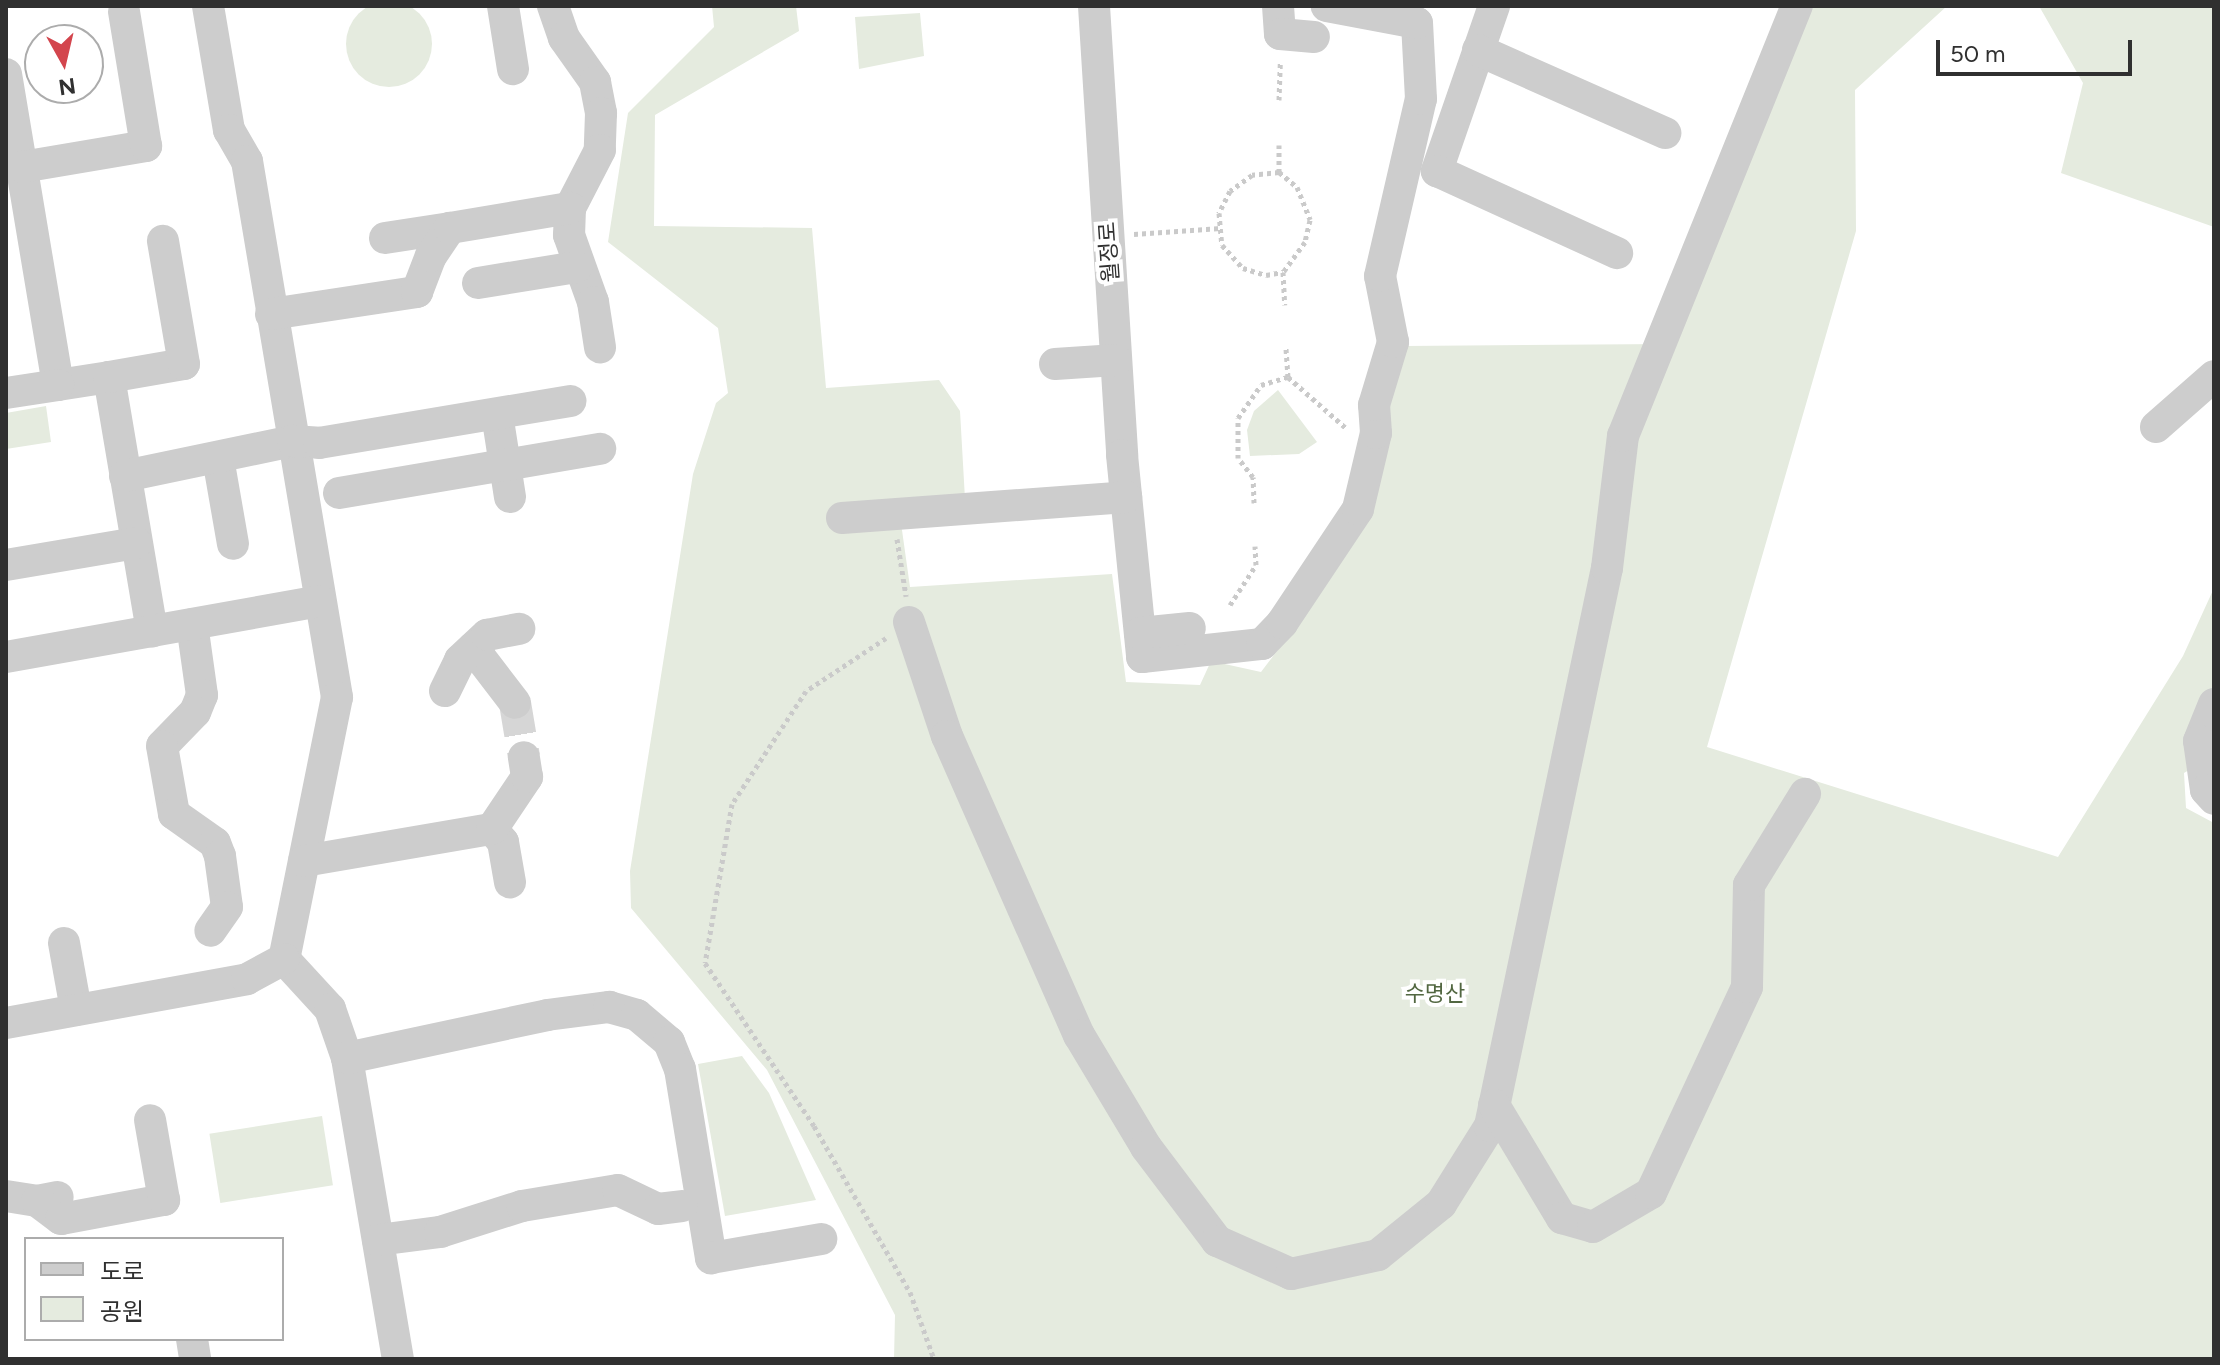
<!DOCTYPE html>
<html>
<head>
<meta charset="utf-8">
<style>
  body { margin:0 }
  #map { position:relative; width:2220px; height:1365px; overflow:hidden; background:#fff; font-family:Figtree,"Noto Sans KR",sans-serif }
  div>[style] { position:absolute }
  .green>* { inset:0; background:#e5ebdf; transform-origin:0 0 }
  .round { border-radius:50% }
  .minor-tunnel>* { height:32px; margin-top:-16px; transform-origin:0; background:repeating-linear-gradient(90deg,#d6d6d6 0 32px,transparent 0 48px) }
  .path>* { height:5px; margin-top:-2.5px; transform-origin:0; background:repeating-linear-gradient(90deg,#cacaca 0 4px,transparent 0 8px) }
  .minor>* { height:32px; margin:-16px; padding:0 16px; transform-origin:16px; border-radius:16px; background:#cdcdcd }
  span { translate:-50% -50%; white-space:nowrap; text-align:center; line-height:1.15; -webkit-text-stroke:8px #fff; paint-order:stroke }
  .street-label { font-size:22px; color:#303030 }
  .park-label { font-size:22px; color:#526741 }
  .frame { position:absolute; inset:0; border:8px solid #303030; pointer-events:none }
  .legend { position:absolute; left:24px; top:1237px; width:260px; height:104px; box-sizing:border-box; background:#fff; border:2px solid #acacac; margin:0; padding:10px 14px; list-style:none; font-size:24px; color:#303030 }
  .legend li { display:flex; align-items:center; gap:16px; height:40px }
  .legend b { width:40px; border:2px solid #acacac }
  .north { position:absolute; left:24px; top:24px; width:80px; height:80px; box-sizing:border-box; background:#fff; border:2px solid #acacac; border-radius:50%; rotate:172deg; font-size:22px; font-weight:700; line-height:32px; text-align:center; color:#303030 }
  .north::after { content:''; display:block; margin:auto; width:28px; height:36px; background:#d3454d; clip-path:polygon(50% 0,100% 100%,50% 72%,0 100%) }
  .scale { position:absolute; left:1936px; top:40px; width:196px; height:36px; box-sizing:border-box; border:4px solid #303030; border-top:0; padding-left:10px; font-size:24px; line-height:28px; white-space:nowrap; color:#303030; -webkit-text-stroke:6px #fff; paint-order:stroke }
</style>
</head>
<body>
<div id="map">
  <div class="green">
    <i class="round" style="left:346px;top:1px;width:86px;height:86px"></i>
    <i style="clip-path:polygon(712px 6px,796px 6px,799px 31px,655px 115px,654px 226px,812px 228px,826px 388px,939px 380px,960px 411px,965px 499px,901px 523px,910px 587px,1112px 574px,1126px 682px,1200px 685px,1211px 661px,1261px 672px,1303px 617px,1405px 346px,1666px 344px,1795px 6px,1947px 6px,1855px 90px,1856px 231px,1707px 747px,2058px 857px,2183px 656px,2214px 588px,2214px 755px,2184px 773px,2186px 808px,2214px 823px,2214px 1359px,894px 1359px,895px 1315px,767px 1070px,631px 908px,630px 871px,693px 474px,716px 403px,728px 393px,718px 328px,608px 242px,628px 113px,714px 27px)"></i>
    <i style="clip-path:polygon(2039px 6px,2214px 6px,2214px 227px,2061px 173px,2083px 83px)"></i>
    <i style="clip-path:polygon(920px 13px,924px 56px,859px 69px,855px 17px)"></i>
    <i style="clip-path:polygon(1278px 390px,1317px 442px,1299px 454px,1250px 456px,1247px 430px,1254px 411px)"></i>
    <i style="clip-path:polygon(46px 406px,51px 442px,6px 449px,6px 413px)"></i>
    <i style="clip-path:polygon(742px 1056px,769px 1093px,816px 1200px,725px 1216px,698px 1064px)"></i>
    <i style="left:322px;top:1116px;width:70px;height:114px;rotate:81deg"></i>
  </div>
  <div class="minor-tunnel">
    <i style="left:515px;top:703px;width:55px;rotate:80.5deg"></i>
  </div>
  <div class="path">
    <i style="left:1279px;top:100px;width:37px;rotate:-88deg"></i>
    <i style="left:1279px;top:145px;width:27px;rotate:90deg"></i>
    <i style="left:1279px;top:172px;width:27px;rotate:174deg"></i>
    <i style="left:1252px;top:175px;width:27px;rotate:144deg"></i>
    <i style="left:1230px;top:191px;width:25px;rotate:117deg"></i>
    <i style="left:1219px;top:213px;width:32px;rotate:85deg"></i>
    <i style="left:1222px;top:245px;width:31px;rotate:48deg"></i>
    <i style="left:1243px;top:268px;width:24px;rotate:17deg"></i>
    <i style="left:1266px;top:275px;width:17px;rotate:-10deg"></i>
    <i style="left:1283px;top:272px;width:33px;rotate:87deg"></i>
    <i style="left:1279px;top:172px;width:23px;rotate:40deg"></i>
    <i style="left:1297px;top:187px;width:35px;rotate:68deg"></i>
    <i style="left:1310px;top:220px;width:23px;rotate:103deg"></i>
    <i style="left:1305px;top:242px;width:37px;rotate:126deg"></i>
    <i style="left:1134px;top:234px;width:87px;rotate:-3.9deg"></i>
    <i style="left:1288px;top:377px;width:79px;rotate:41.4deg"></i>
    <i style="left:1254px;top:503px;width:26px;rotate:-92deg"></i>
    <i style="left:1253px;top:477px;width:24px;rotate:-128deg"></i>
    <i style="left:1238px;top:458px;width:40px;rotate:-90deg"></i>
    <i style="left:1238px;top:418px;width:40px;rotate:-55.1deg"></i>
    <i style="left:1261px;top:385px;width:28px;rotate:-17deg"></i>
    <i style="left:1288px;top:377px;width:31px;rotate:-94deg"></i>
    <i style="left:897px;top:539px;width:58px;rotate:81deg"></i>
    <i style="left:1230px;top:605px;width:48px;rotate:-57deg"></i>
    <i style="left:1256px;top:565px;width:19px;rotate:-93deg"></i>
    <i style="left:886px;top:638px;width:96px;rotate:146.5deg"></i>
    <i style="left:806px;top:691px;width:135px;rotate:123.2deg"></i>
    <i style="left:732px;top:804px;width:161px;rotate:99.6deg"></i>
    <i style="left:705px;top:963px;width:196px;rotate:56.2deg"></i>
    <i style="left:814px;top:1126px;width:192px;rotate:60deg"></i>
    <i style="left:910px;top:1292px;width:71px;rotate:70.3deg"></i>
  </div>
  <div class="minor">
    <i style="left:208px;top:6px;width:126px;rotate:80.4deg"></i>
    <i style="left:229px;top:130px;width:36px;rotate:60deg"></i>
    <i style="left:247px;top:161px;width:544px;rotate:80.47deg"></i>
    <i style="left:337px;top:697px;width:267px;rotate:101.4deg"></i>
    <i style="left:284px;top:959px;width:68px;rotate:47.4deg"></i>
    <i style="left:330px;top:1009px;width:52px;rotate:70.9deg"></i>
    <i style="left:347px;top:1058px;width:305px;rotate:80.4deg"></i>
    <i style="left:503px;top:6px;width:64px;rotate:81deg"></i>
    <i style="left:553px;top:6px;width:34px;rotate:71deg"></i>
    <i style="left:564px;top:38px;width:54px;rotate:54.8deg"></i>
    <i style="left:595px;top:82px;width:32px;rotate:79deg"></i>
    <i style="left:601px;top:113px;width:37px;rotate:92deg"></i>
    <i style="left:600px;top:150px;width:65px;rotate:117.3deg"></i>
    <i style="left:570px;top:208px;width:27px;rotate:92deg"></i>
    <i style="left:569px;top:235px;width:71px;rotate:70.3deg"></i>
    <i style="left:593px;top:302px;width:46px;rotate:81.2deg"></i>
    <i style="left:1094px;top:6px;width:450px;rotate:86.4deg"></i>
    <i style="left:1122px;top:455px;width:203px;rotate:84.3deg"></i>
    <i style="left:1142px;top:657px;width:121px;rotate:-6.2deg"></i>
    <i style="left:1262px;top:644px;width:29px;rotate:-46deg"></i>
    <i style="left:1282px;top:623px;width:137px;rotate:-56.3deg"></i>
    <i style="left:1358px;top:509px;width:78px;rotate:-76.7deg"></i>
    <i style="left:1376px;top:433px;width:28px;rotate:-94deg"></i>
    <i style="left:1374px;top:405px;width:66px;rotate:-73.2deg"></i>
    <i style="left:1393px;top:342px;width:67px;rotate:-101.1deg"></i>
    <i style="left:1380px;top:276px;width:182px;rotate:-77deg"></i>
    <i style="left:1421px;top:99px;width:76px;rotate:-93deg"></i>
    <i style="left:1417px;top:23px;width:92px;rotate:-169.3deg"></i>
    <i style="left:1278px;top:6px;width:28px;rotate:86deg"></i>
    <i style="left:1280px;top:34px;width:34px;rotate:5deg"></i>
    <i style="left:1494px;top:6px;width:175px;rotate:109.1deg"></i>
    <i style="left:1437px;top:171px;width:198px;rotate:24.5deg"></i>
    <i style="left:1478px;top:50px;width:205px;rotate:23.9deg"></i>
    <i style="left:6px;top:74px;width:315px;rotate:80.5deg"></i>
    <i style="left:58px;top:385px;width:52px;rotate:-8.9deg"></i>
    <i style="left:109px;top:377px;width:258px;rotate:80.4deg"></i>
    <i style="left:22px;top:167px;width:126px;rotate:-9.6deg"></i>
    <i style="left:146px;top:146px;width:136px;rotate:-99.3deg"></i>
    <i style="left:385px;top:238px;width:66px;rotate:-8.7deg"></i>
    <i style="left:478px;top:283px;width:100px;rotate:-9.2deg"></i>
    <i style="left:271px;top:314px;width:148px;rotate:-8.6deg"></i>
    <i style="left:417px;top:292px;width:39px;rotate:-69deg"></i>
    <i style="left:431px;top:256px;width:34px;rotate:-56deg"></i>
    <i style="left:450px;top:228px;width:122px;rotate:-9.5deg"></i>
    <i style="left:1055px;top:364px;width:61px;rotate:-3.8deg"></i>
    <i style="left:109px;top:377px;width:76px;rotate:-9.8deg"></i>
    <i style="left:184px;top:364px;width:125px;rotate:-99.7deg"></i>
    <i style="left:6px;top:393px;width:53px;rotate:-8.7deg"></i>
    <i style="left:497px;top:414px;width:84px;rotate:81.1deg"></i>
    <i style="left:2156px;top:427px;width:77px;rotate:-41.3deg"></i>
    <i style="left:218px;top:458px;width:87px;rotate:80.1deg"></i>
    <i style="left:125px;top:476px;width:172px;rotate:-11.8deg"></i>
    <i style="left:293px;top:441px;width:26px;rotate:4deg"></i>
    <i style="left:319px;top:443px;width:255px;rotate:-9.5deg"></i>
    <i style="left:339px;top:493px;width:265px;rotate:-9.6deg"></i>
    <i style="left:842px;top:518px;width:285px;rotate:-4.2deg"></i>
    <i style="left:6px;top:565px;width:132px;rotate:-9.6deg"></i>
    <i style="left:909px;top:622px;width:120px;rotate:71.6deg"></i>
    <i style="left:947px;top:736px;width:327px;rotate:66.2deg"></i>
    <i style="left:1079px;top:1035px;width:131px;rotate:59.1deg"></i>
    <i style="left:1146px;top:1147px;width:118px;rotate:52.9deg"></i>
    <i style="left:1217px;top:1241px;width:81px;rotate:24deg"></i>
    <i style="left:1291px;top:1274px;width:89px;rotate:-12.3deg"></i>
    <i style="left:1378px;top:1255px;width:81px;rotate:-39deg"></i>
    <i style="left:1441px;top:1204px;width:92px;rotate:-57.9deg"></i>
    <i style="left:1490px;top:1126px;width:570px;rotate:-78.16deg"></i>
    <i style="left:1607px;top:568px;width:133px;rotate:-83.1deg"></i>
    <i style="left:1623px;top:436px;width:464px;rotate:-68deg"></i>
    <i style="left:192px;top:624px;width:72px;rotate:82deg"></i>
    <i style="left:202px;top:695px;width:18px;rotate:112deg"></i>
    <i style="left:195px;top:712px;width:47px;rotate:134.1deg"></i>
    <i style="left:162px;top:746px;width:69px;rotate:80deg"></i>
    <i style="left:174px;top:814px;width:50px;rotate:35.3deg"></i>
    <i style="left:215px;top:843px;width:14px;rotate:69deg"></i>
    <i style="left:220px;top:856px;width:51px;rotate:82.2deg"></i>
    <i style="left:227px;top:907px;width:29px;rotate:125deg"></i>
    <i style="left:1140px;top:633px;width:50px;rotate:-5.7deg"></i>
    <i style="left:473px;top:648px;width:69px;rotate:52.6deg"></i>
    <i style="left:6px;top:657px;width:319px;rotate:-10.1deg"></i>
    <i style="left:445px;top:691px;width:34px;rotate:-64deg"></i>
    <i style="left:460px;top:660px;width:37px;rotate:-43deg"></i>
    <i style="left:487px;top:635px;width:33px;rotate:-11deg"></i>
    <i style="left:2214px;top:704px;width:40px;rotate:112deg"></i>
    <i style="left:2199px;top:741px;width:49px;rotate:81.9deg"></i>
    <i style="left:2206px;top:790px;width:12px;rotate:48deg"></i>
    <i style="left:492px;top:829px;width:17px;rotate:50deg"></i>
    <i style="left:503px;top:842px;width:41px;rotate:80.1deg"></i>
    <i style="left:304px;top:861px;width:191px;rotate:-9.7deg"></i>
    <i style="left:492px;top:829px;width:63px;rotate:-56.1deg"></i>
    <i style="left:527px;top:777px;width:20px;rotate:-99deg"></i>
    <i style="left:64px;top:943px;width:68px;rotate:79.8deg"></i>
    <i style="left:6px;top:1023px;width:245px;rotate:-10.3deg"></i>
    <i style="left:247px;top:979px;width:42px;rotate:-28.4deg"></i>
    <i style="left:347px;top:1058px;width:205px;rotate:-12.1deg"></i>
    <i style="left:547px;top:1015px;width:63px;rotate:-7.4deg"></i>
    <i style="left:609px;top:1007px;width:29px;rotate:16deg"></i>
    <i style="left:637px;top:1015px;width:42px;rotate:40.2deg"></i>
    <i style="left:669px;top:1042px;width:29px;rotate:68deg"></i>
    <i style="left:680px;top:1069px;width:192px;rotate:80.7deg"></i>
    <i style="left:711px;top:1258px;width:112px;rotate:-9.8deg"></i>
    <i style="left:1494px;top:1105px;width:132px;rotate:59deg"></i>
    <i style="left:1562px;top:1218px;width:32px;rotate:16deg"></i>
    <i style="left:1593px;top:1227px;width:67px;rotate:-30.4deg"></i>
    <i style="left:1651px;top:1193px;width:227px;rotate:-65deg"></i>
    <i style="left:1747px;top:987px;width:102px;rotate:-88.9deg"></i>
    <i style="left:1749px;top:885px;width:107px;rotate:-58.4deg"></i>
    <i style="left:6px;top:1196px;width:31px;rotate:9deg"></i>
    <i style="left:37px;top:1201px;width:21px;rotate:-11deg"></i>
    <i style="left:37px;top:1201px;width:30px;rotate:37deg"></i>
    <i style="left:61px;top:1219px;width:105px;rotate:-10.5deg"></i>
    <i style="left:164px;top:1200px;width:81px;rotate:-99.9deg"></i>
    <i style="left:378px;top:1240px;width:63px;rotate:-7.4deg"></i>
    <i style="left:440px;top:1232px;width:86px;rotate:-17.6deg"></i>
    <i style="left:522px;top:1206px;width:97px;rotate:-9.5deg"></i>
    <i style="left:618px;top:1190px;width:44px;rotate:25.4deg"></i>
    <i style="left:658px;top:1209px;width:24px;rotate:-7deg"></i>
    <i style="left:192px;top:1339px;width:20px;rotate:81deg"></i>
  </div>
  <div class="street-label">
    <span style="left:1109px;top:252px;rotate:-94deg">월정로</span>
  </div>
  <div class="park-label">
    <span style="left:1435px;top:994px">수명산</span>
  </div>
  <div class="frame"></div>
  <ul class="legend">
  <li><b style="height:10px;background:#cdcdcd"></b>도로</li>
  <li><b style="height:22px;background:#e5ebdf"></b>공원</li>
  </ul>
  <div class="north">N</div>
  <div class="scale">50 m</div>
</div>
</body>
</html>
